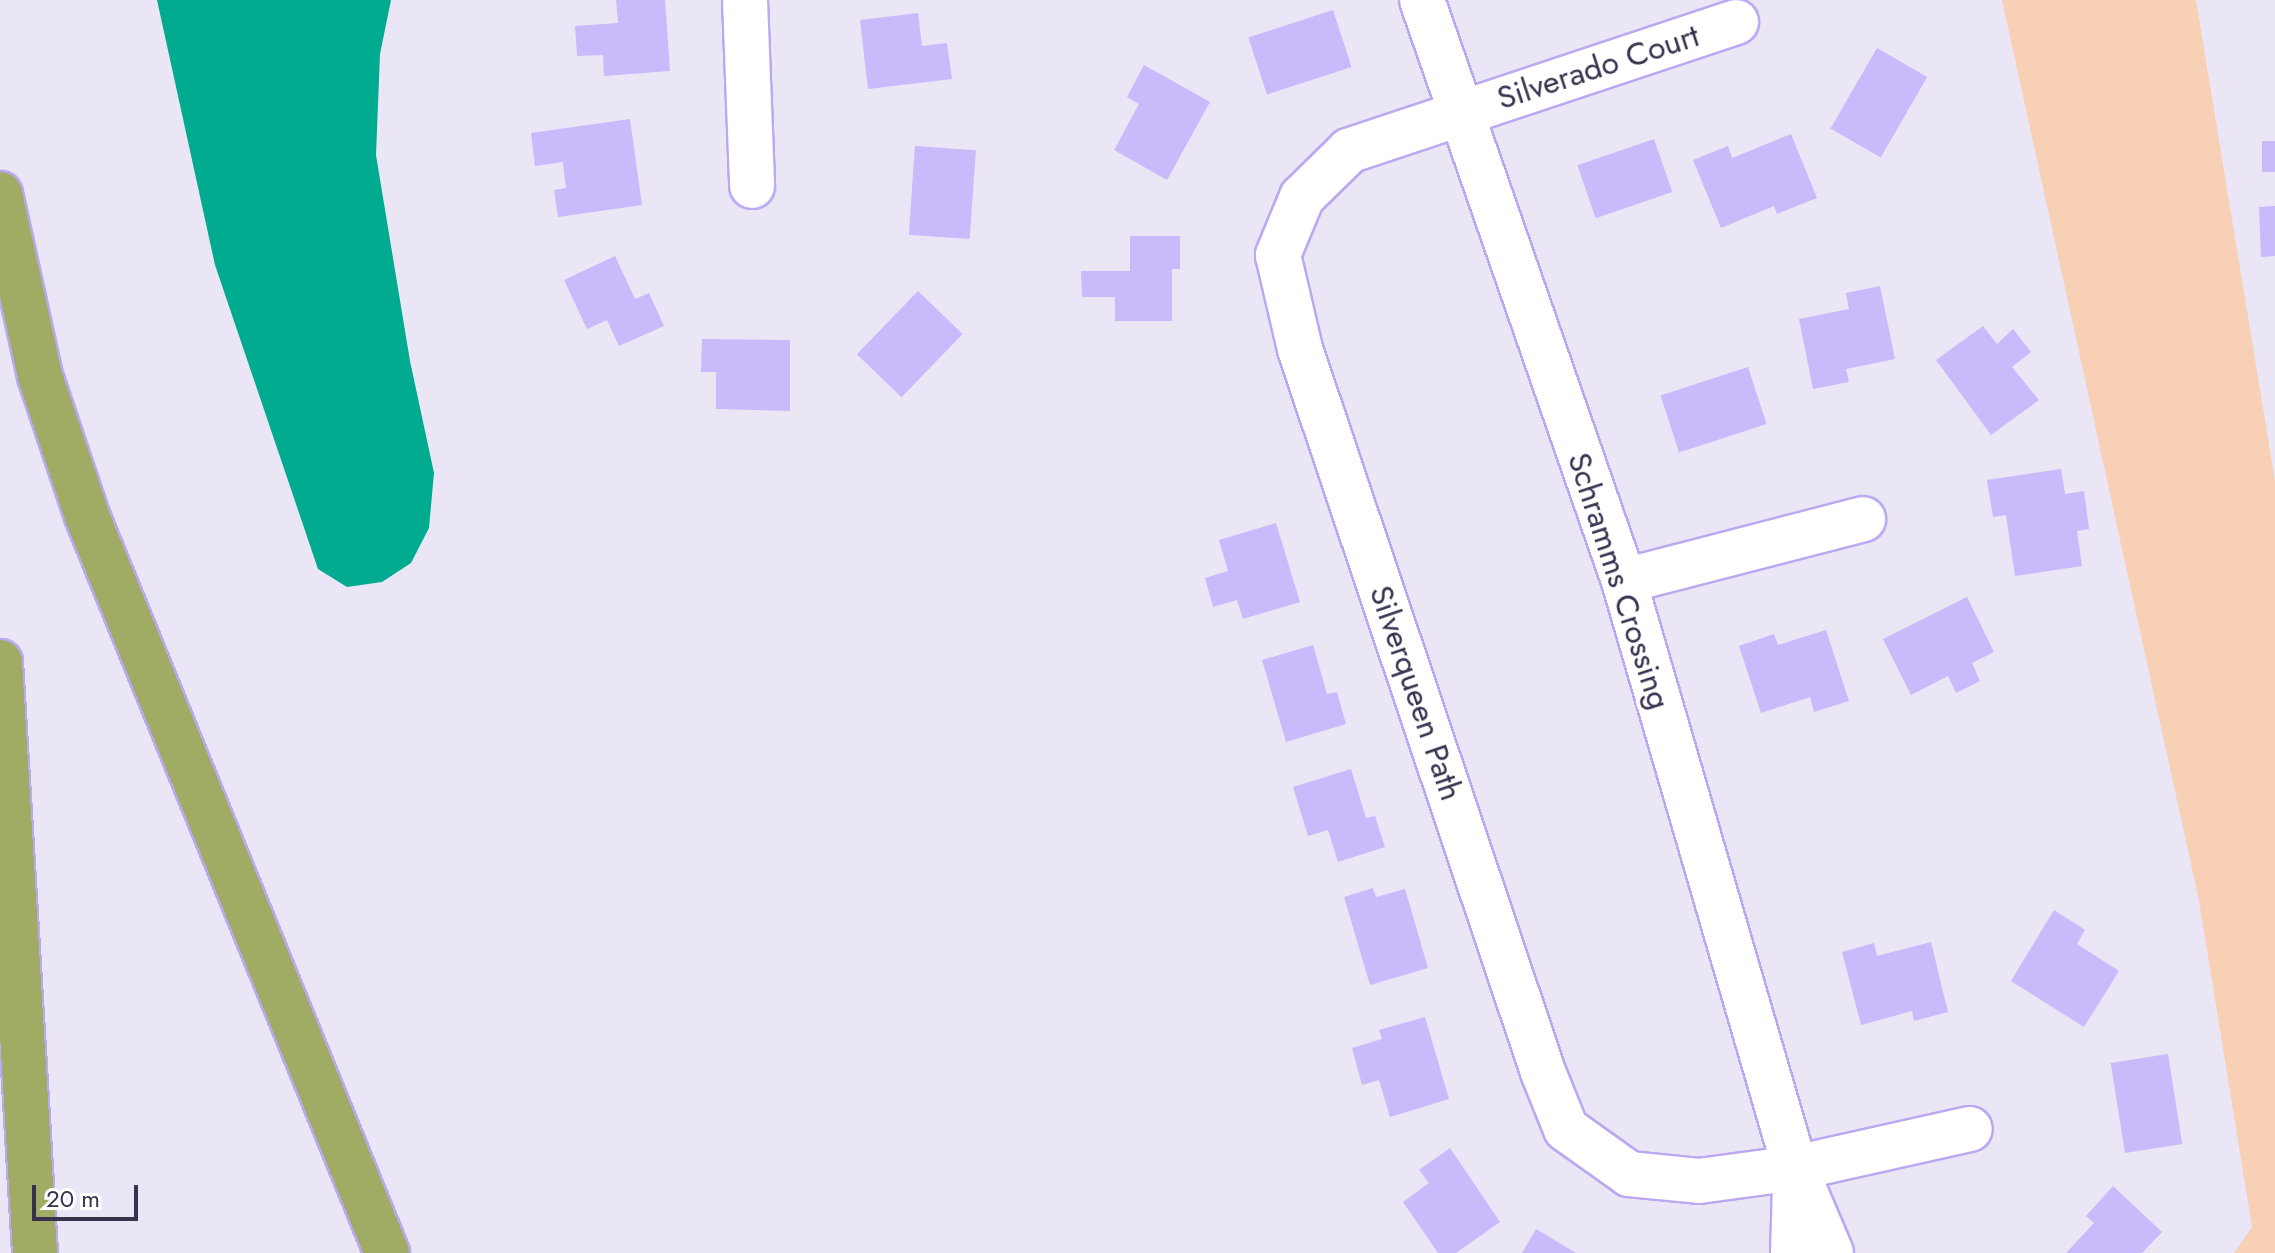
<!DOCTYPE html>
<html>
<head>
<meta charset="utf-8">
<style>
  body { margin:0 }
  #map { position:relative; width:2275px; height:1253px; overflow:hidden; background:#eae6f6; font-family:Jost,sans-serif }
  div>[style] { position:absolute }
  .green>* { inset:0; background:#f8d0b6 }
  .water>* { inset:0; background:#00ab90 }
  .building>* { inset:0; background:#cab9fb; transform-origin:0 0 }
  .roads { filter:drop-shadow(2px 0 #bba8f0) drop-shadow(-2px 0 #bba8f0) drop-shadow(0 2px #bba8f0) drop-shadow(0 -2px #bba8f0) }
  .minor>* { height:44px; margin:-22px; padding:0 22px; transform-origin:22px; border-radius:22px; background:#fff }
  .highway>* { height:44px; margin:-22px; padding:0 22px; transform-origin:22px; border-radius:22px; background:#a0ab64 }
  span { translate:-50% -50%; white-space:nowrap; text-align:center; line-height:1.15; -webkit-text-stroke:8px #fff; paint-order:stroke }
  .street-label { font-size:32px; color:#38304d }
  .scale { position:absolute; left:32px; top:1185px; width:106px; height:36px; box-sizing:border-box; border:4px solid #38304d; border-top:0; padding-left:10px; font-size:24px; line-height:28px; white-space:nowrap; color:#38304d; -webkit-text-stroke:6px #fff; paint-order:stroke }
</style>
</head>
<body>
<div id="map">
  <div class="green">
    <i style="clip-path:polygon(2002px 0,2196px 0,2275px 481px,2275px 1253px,2234px 1253px,2252px 1227px,2199px 901px)"></i>
  </div>
  <div class="water">
    <i style="clip-path:polygon(157px 0,391px 0,380px 54px,376px 155px,410px 361px,434px 473px,429px 528px,411px 563px,382px 582px,347px 587px,318px 569px,215px 265px)"></i>
  </div>
  <div class="building">
    <i style="clip-path:polygon(616px 0,665px 0,670px 71px,604px 76px,603px 55px,577px 56px,575px 26px,618px 23px)"></i>
    <i style="left:1333px;top:10px;width:60px;height:89px;rotate:72deg"></i>
    <i style="clip-path:polygon(918px 13px,922px 46px,947px 43px,952px 79px,868px 89px,860px 20px)"></i>
    <i style="left:1877px;top:48px;width:58px;height:93px;rotate:30deg"></i>
    <i style="clip-path:polygon(1144px 65px,1210px 102px,1167px 180px,1114px 150px,1139px 104px,1127px 97px)"></i>
    <i style="clip-path:polygon(630px 119px,642px 205px,558px 217px,554px 190px,566px 188px,563px 162px,535px 166px,531px 133px)"></i>
    <i style="clip-path:polygon(1791px 134px,1817px 198px,1777px 214px,1774px 206px,1721px 228px,1693px 160px,1728px 146px,1732px 158px)"></i>
    <i style="left:1654px;top:139px;width:56px;height:81px;rotate:71deg"></i>
    <i style="left:2262px;top:141px;width:13px;height:31px"></i>
    <i style="left:915px;top:146px;width:61px;height:89px;rotate:4deg"></i>
    <i style="clip-path:polygon(2275px 206px,2275px 256px,2261px 257px,2259px 207px)"></i>
    <i style="clip-path:polygon(1130px 236px,1180px 236px,1180px 269px,1172px 269px,1172px 321px,1115px 321px,1115px 297px,1082px 297px,1081px 271px,1130px 271px)"></i>
    <i style="clip-path:polygon(615px 256px,635px 299px,649px 293px,664px 326px,619px 346px,607px 320px,587px 329px,564px 280px)"></i>
    <i style="clip-path:polygon(1880px 286px,1895px 359px,1846px 369px,1849px 382px,1813px 389px,1799px 319px,1849px 309px,1846px 293px)"></i>
    <i style="left:918px;top:291px;width:62px;height:88px;rotate:44deg"></i>
    <i style="clip-path:polygon(1983px 326px,1997px 344px,2013px 329px,2031px 352px,2012px 367px,2039px 400px,1991px 435px,1936px 360px)"></i>
    <i style="clip-path:polygon(702px 339px,790px 340px,790px 411px,716px 409px,716px 372px,701px 372px)"></i>
    <i style="left:1748px;top:367px;width:60px;height:92px;rotate:72deg"></i>
    <i style="clip-path:polygon(2061px 469px,2065px 494px,2084px 491px,2089px 529px,2077px 531px,2082px 566px,2015px 576px,2006px 515px,1993px 517px,1987px 480px)"></i>
    <i style="clip-path:polygon(1276px 523px,1300px 602px,1243px 619px,1237px 600px,1213px 607px,1205px 578px,1228px 571px,1219px 540px)"></i>
    <i style="clip-path:polygon(1967px 597px,1994px 652px,1972px 663px,1980px 681px,1956px 693px,1948px 676px,1911px 695px,1883px 639px)"></i>
    <i style="clip-path:polygon(1826px 630px,1849px 701px,1814px 712px,1810px 697px,1761px 713px,1739px 646px,1774px 634px,1778px 645px)"></i>
    <i style="clip-path:polygon(1313px 645px,1327px 694px,1337px 692px,1346px 724px,1286px 742px,1262px 660px)"></i>
    <i style="clip-path:polygon(1351px 769px,1366px 818px,1375px 816px,1385px 847px,1338px 862px,1328px 830px,1308px 836px,1293px 787px)"></i>
    <i style="clip-path:polygon(1373px 888px,1376px 897px,1405px 889px,1428px 968px,1370px 985px,1344px 897px)"></i>
    <i style="clip-path:polygon(2054px 910px,2085px 930px,2077px 944px,2119px 971px,2084px 1027px,2011px 981px)"></i>
    <i style="clip-path:polygon(1931px 942px,1948px 1012px,1914px 1021px,1912px 1011px,1861px 1025px,1842px 952px,1874px 943px,1877px 956px)"></i>
    <i style="clip-path:polygon(1425px 1017px,1449px 1099px,1390px 1117px,1379px 1080px,1362px 1085px,1352px 1048px,1382px 1039px,1379px 1030px)"></i>
    <i style="left:2168px;top:1054px;width:91px;height:58px;rotate:81deg"></i>
    <i style="clip-path:polygon(1450px 1148px,1500px 1222px,1456px 1253px,1438px 1253px,1403px 1202px,1429px 1183px,1419px 1170px)"></i>
    <i style="clip-path:polygon(2113px 1186px,2162px 1232px,2142px 1253px,2066px 1253px,2094px 1223px,2086px 1216px)"></i>
    <i style="clip-path:polygon(1536px 1229px,1576px 1253px,1522px 1253px)"></i>
  </div>
  <div class="roads">
    <div class="minor">
      <i style="left:745px;top:0;width:186px;rotate:87.8deg"></i>
      <i style="left:1422px;top:0;width:615px;rotate:70.83deg"></i>
      <i style="left:1624px;top:581px;width:611px;rotate:73.76deg"></i>
      <i style="left:1795px;top:1168px;width:92px;rotate:67deg"></i>
      <i style="left:1736px;top:22px;width:408px;rotate:161.6deg"></i>
      <i style="left:1349px;top:151px;width:66px;rotate:135.6deg"></i>
      <i style="left:1302px;top:197px;width:63px;rotate:112.5deg"></i>
      <i style="left:1278px;top:255px;width:97px;rotate:76.8deg"></i>
      <i style="left:1300px;top:349px;width:763px;rotate:71.42deg"></i>
      <i style="left:1543px;top:1072px;width:61px;rotate:68deg"></i>
      <i style="left:1566px;top:1129px;width:77px;rotate:35.5deg"></i>
      <i style="left:1629px;top:1174px;width:70px;rotate:5.7deg"></i>
      <i style="left:1699px;top:1181px;width:97px;rotate:-7.7deg"></i>
      <i style="left:1795px;top:1168px;width:179px;rotate:-12.6deg"></i>
      <i style="left:1624px;top:581px;width:247px;rotate:-14.5deg"></i>
      <i style="left:1793px;top:1253px;width:67px;rotate:-88.3deg"></i>
    </div>
    <div class="highway">
      <i style="left:0;top:194px;width:186px;rotate:77.6deg"></i>
      <i style="left:40px;top:376px;width:148px;rotate:71.4deg"></i>
      <i style="left:87px;top:516px;width:796px;rotate:67.85deg"></i>
      <i style="left:0;top:662px;width:592px;rotate:86.61deg"></i>
    </div>
  </div>
  <div class="street-label">
    <span style="left:1598px;top:67px;rotate:-18deg">Silverado Court</span>
    <span style="left:1619px;top:581px;rotate:72deg">Schramms Crossing</span>
    <span style="left:1416px;top:693px;rotate:71deg">Silverqueen Path</span>
  </div>
  <div class="scale">20 m</div>
</div>
</body>
</html>
